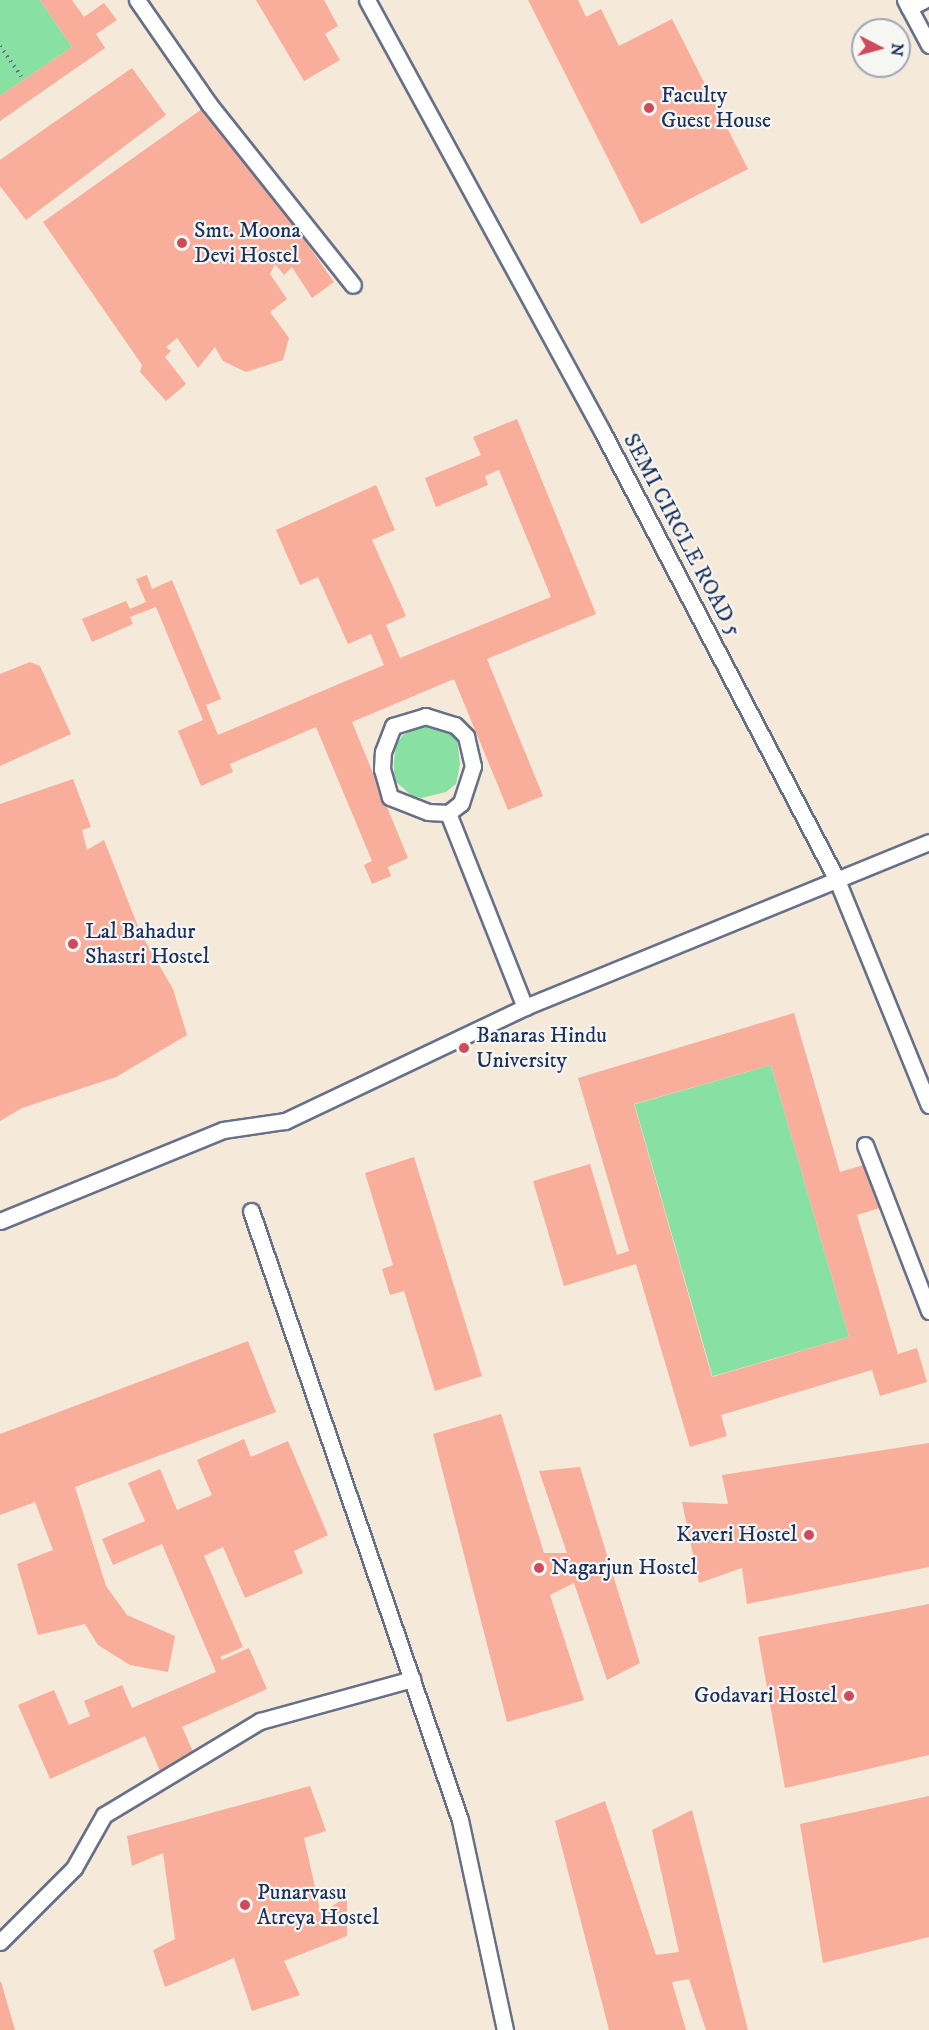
<!DOCTYPE html>
<html>
<head>
<meta charset="utf-8">
<style>
  body { margin:0 }
  #map { position:relative; width:929px; height:2030px; overflow:hidden; background:#f5e9da; font-family:"IM FELL DW Pica",serif }
  div>[style] { position:absolute }
  .green>* { inset:0; background:#89e0a3; transform-origin:0 0 }
  .building>* { inset:0; background:#f9ad9b }
  .path>* { height:4px; margin-top:-2px; transform-origin:0; background:repeating-linear-gradient(90deg,#677089 0 1.5px,transparent 0 6px) }
  .roads { filter:drop-shadow(2px 0 #677089) drop-shadow(-2px 0 #677089) drop-shadow(0 2px #677089) drop-shadow(0 -2px #677089) }
  .lane>* { height:15px; margin:-7.5px; padding:0 7.5px; transform-origin:7.5px; border-radius:7.5px; background:#fff }
  .dots>* { width:16px; height:16px; translate:-50% -50%; box-sizing:border-box; border:3px solid #f6f6f2; border-radius:50% }
  span { translate:-50% -50%; white-space:nowrap; text-align:center; line-height:1.15; -webkit-text-stroke:4.5px #f6f6f2; paint-order:stroke }
  .poi-label { font-size:22px; color:#1b2f5e }
  .left { translate:0 -50%; text-align:left }
  .right { translate:-100% -50%; text-align:right }
  .street-label { font-size:22px; color:#1b2f5e }
  .north { position:absolute; left:851px; top:18px; width:60px; height:60px; box-sizing:border-box; background:#f6f6f2; border:2px solid #9ea6b7; border-radius:50%; rotate:96deg; font-size:16px; font-weight:700; line-height:24px; text-align:center; color:#1b2f5e }
  .north::after { content:''; display:block; margin:auto; width:21px; height:27px; background:#d1495b; clip-path:polygon(50% 0,100% 100%,50% 72%,0 100%) }
</style>
</head>
<body>
<div id="map">
  <div class="green">
    <i style="clip-path:polygon(0 0,40px 0,72px 47px,0 96px)"></i>
    <i style="clip-path:polygon(425px 724px,435px 725px,457px 738px,460px 764px,456px 784px,446px 792px,422px 798px,412px 796px,394px 780px,394px 762px,396px 745px,403px 735px)"></i>
    <i style="left:771px;top:1065px;width:283px;height:142px;rotate:74deg"></i>
  </div>
  <div class="building">
    <i style="clip-path:polygon(40px 0,72px 0,84px 17px,104px 3px,117px 20px,96px 34px,105px 48px,0 121px,0 96px,72px 47px)"></i>
    <i style="clip-path:polygon(256px 0,324px 0,338px 26px,325px 34px,340px 60px,304px 81px)"></i>
    <i style="clip-path:polygon(528px 0,578px 0,586px 17px,601px 9px,619px 46px,672px 19px,748px 169px,641px 224px)"></i>
    <i style="clip-path:polygon(132px 68px,166px 115px,26px 220px,0 186px,0 160px)"></i>
    <i style="clip-path:polygon(209px 104px,334px 282px,312px 298px,292px 267px,284px 275px,275px 264px,270px 274px,287px 299px,270px 312px,289px 338px,283px 360px,246px 372px,223px 361px,215px 347px,198px 368px,177px 338px,166px 347px,171px 351px,165px 357px,186px 384px,166px 401px,140px 372px,142px 365px,43px 222px)"></i>
    <i style="clip-path:polygon(517px 419px,596px 614px,487px 659px,543px 796px,508px 810px,454px 679px,352px 722px,408px 858px,388px 867px,391px 876px,372px 884px,364px 865px,372px 861px,316px 727px,230px 764px,233px 772px,201px 786px,178px 731px,203px 720px,156px 607px,130px 617px,133px 624px,92px 642px,82px 619px,126px 601px,130px 609px,146px 602px,136px 579px,147px 575px,152px 589px,172px 580px,221px 699px,206px 705px,218px 735px,384px 665px,371px 634px,348px 644px,318px 577px,300px 585px,276px 530px,376px 485px,395px 530px,372px 540px,406px 616px,386px 625px,400px 658px,551px 597px,499px 470px,485px 476px,488px 485px,436px 507px,425px 478px,481px 455px,473px 437px)"></i>
    <i style="clip-path:polygon(30px 662px,40px 666px,71px 734px,0 766px,0 674px)"></i>
    <i style="clip-path:polygon(73px 779px,91px 827px,82px 830px,87px 850px,104px 840px,141px 934px,173px 989px,187px 1035px,116px 1077px,22px 1108px,0 1121px,0 804px)"></i>
    <i style="clip-path:polygon(evenodd,794px 1013px,840px 1172px,867px 1164px,880px 1208px,857px 1215px,898px 1354px,917px 1348px,927px 1382px,880px 1396px,872px 1370px,721px 1415px,727px 1436px,690px 1447px,636px 1264px,564px 1286px,533px 1181px,590px 1164px,617px 1255px,629px 1251px,578px 1078px,794px 1013px,771px 1065px,849px 1337px,712px 1377px,634px 1104px,771px 1065px)"></i>
    <i style="clip-path:polygon(414px 1157px,482px 1376px,435px 1391px,404px 1291px,390px 1295px,382px 1269px,393px 1265px,365px 1173px)"></i>
    <i style="clip-path:polygon(248px 1341px,276px 1412px,75px 1487px,106px 1586px,127px 1615px,175px 1636px,168px 1672px,130px 1665px,98px 1645px,85px 1624px,38px 1635px,17px 1564px,53px 1550px,35px 1502px,0 1515px,0 1434px)"></i>
    <i style="clip-path:polygon(501px 1414px,544px 1553px,567px 1553px,539px 1471px,580px 1467px,640px 1663px,607px 1680px,574px 1583px,550px 1595px,584px 1700px,507px 1722px,433px 1434px)"></i>
    <i style="clip-path:polygon(244px 1439px,251px 1457px,288px 1441px,328px 1535px,294px 1551px,303px 1573px,245px 1598px,223px 1547px,204px 1556px,243px 1647px,220px 1657px,222px 1660px,249px 1648px,267px 1689px,182px 1727px,195px 1756px,160px 1771px,145px 1736px,50px 1779px,18px 1705px,54px 1690px,69px 1725px,90px 1716px,84px 1701px,122px 1685px,132px 1708px,216px 1672px,162px 1544px,113px 1565px,102px 1539px,145px 1521px,128px 1483px,160px 1469px,177px 1510px,212px 1495px,197px 1460px)"></i>
    <i style="clip-path:polygon(929px 1443px,929px 1567px,747px 1604px,742px 1568px,699px 1583px,682px 1502px,728px 1504px,722px 1475px)"></i>
    <i style="clip-path:polygon(929px 1604px,929px 1755px,785px 1788px,758px 1637px)"></i>
    <i style="clip-path:polygon(310px 1786px,326px 1831px,304px 1838px,321px 1914px,347px 1896px,347px 1936px,284px 1961px,300px 1995px,252px 2011px,234px 1958px,165px 1987px,153px 1950px,175px 1939px,163px 1853px,132px 1866px,127px 1836px)"></i>
    <i style="clip-path:polygon(929px 1796px,929px 1937px,823px 1963px,800px 1824px)"></i>
    <i style="clip-path:polygon(605px 1801px,656px 1955px,679px 1952px,652px 1830px,692px 1810px,748px 2030px,706px 2030px,689px 1979px,672px 1982px,686px 2030px,609px 2030px,555px 1821px)"></i>
    <i style="clip-path:polygon(0 1982px,1px 1982px,15px 2030px,0 2030px)"></i>
  </div>
  <div class="path">
    <i style="left:0;top:46px;width:37px;rotate:55deg"></i>
  </div>
  <div class="roads">
    <div class="lane">
      <i style="left:137px;top:0;width:126px;rotate:55.3deg"></i>
      <i style="left:209px;top:104px;width:231px;rotate:51.5deg"></i>
      <i style="left:367px;top:0;width:491px;rotate:61.4deg"></i>
      <i style="left:602px;top:431px;width:507px;rotate:62.37deg"></i>
      <i style="left:837px;top:880px;width:243px;rotate:67.8deg"></i>
      <i style="left:905px;top:0;width:51px;rotate:61.9deg"></i>
      <i style="left:909px;top:8px;width:17px;rotate:-28deg"></i>
      <i style="left:448px;top:813px;width:20px;rotate:-177deg"></i>
      <i style="left:428px;top:812px;width:41px;rotate:-158.5deg"></i>
      <i style="left:390px;top:797px;width:29px;rotate:-106deg"></i>
      <i style="left:382px;top:769px;width:17px;rotate:-87deg"></i>
      <i style="left:383px;top:752px;width:28px;rotate:-69deg"></i>
      <i style="left:393px;top:726px;width:34px;rotate:-17deg"></i>
      <i style="left:425px;top:716px;width:31px;rotate:17deg"></i>
      <i style="left:455px;top:725px;width:16px;rotate:45deg"></i>
      <i style="left:466px;top:736px;width:31px;rotate:77deg"></i>
      <i style="left:473px;top:766px;width:39px;rotate:108deg"></i>
      <i style="left:461px;top:803px;width:16px;rotate:142deg"></i>
      <i style="left:448px;top:813px;width:209px;rotate:68.4deg"></i>
      <i style="left:865px;top:1145px;width:178px;rotate:68.9deg"></i>
      <i style="left:251px;top:1211px;width:644px;rotate:71.06deg"></i>
      <i style="left:460px;top:1820px;width:215px;rotate:77.9deg"></i>
      <i style="left:0;top:1221px;width:241px;rotate:-22.2deg"></i>
      <i style="left:223px;top:1130px;width:63px;rotate:-8.3deg"></i>
      <i style="left:285px;top:1121px;width:266px;rotate:-25.4deg"></i>
      <i style="left:525px;top:1007px;width:436px;rotate:-22.2deg"></i>
      <i style="left:0;top:1942px;width:105px;rotate:-45deg"></i>
      <i style="left:74px;top:1868px;width:61px;rotate:-60.5deg"></i>
      <i style="left:104px;top:1815px;width:182px;rotate:-31.1deg"></i>
      <i style="left:260px;top:1721px;width:158px;rotate:-15.4deg"></i>
    </div>
  </div>
  <div class="dots">
    <i style="left:649px;top:108px;background:#d1495b"></i>
    <i style="left:182px;top:243px;background:#d1495b"></i>
    <i style="left:73px;top:944px;background:#d1495b"></i>
    <i style="left:464px;top:1048px;background:#d1495b"></i>
    <i style="left:809px;top:1535px;background:#d1495b"></i>
    <i style="left:539px;top:1568px;background:#d1495b"></i>
    <i style="left:849px;top:1696px;background:#d1495b"></i>
    <i style="left:245px;top:1905px;background:#d1495b"></i>
  </div>
  <div class="poi-label">
    <span class="left" style="left:661px;top:108px">Faculty<br>Guest House</span>
    <span class="left" style="left:194px;top:243px">Smt. Moona<br>Devi Hostel</span>
    <span class="left" style="left:85px;top:944px">Lal Bahadur<br>Shastri Hostel</span>
    <span class="left" style="left:476px;top:1048px">Banaras Hindu<br>University</span>
    <span class="right" style="left:797px;top:1535px">Kaveri Hostel</span>
    <span class="left" style="left:551px;top:1568px">Nagarjun Hostel</span>
    <span class="right" style="left:837px;top:1696px">Godavari Hostel</span>
    <span class="left" style="left:257px;top:1905px">Punarvasu<br>Atreya Hostel</span>
  </div>
  <div class="street-label">
    <span style="left:682px;top:535px;rotate:62deg">SEMI CIRCLE ROAD 5</span>
  </div>
  <div class="north">N</div>
</div>
</body>
</html>
